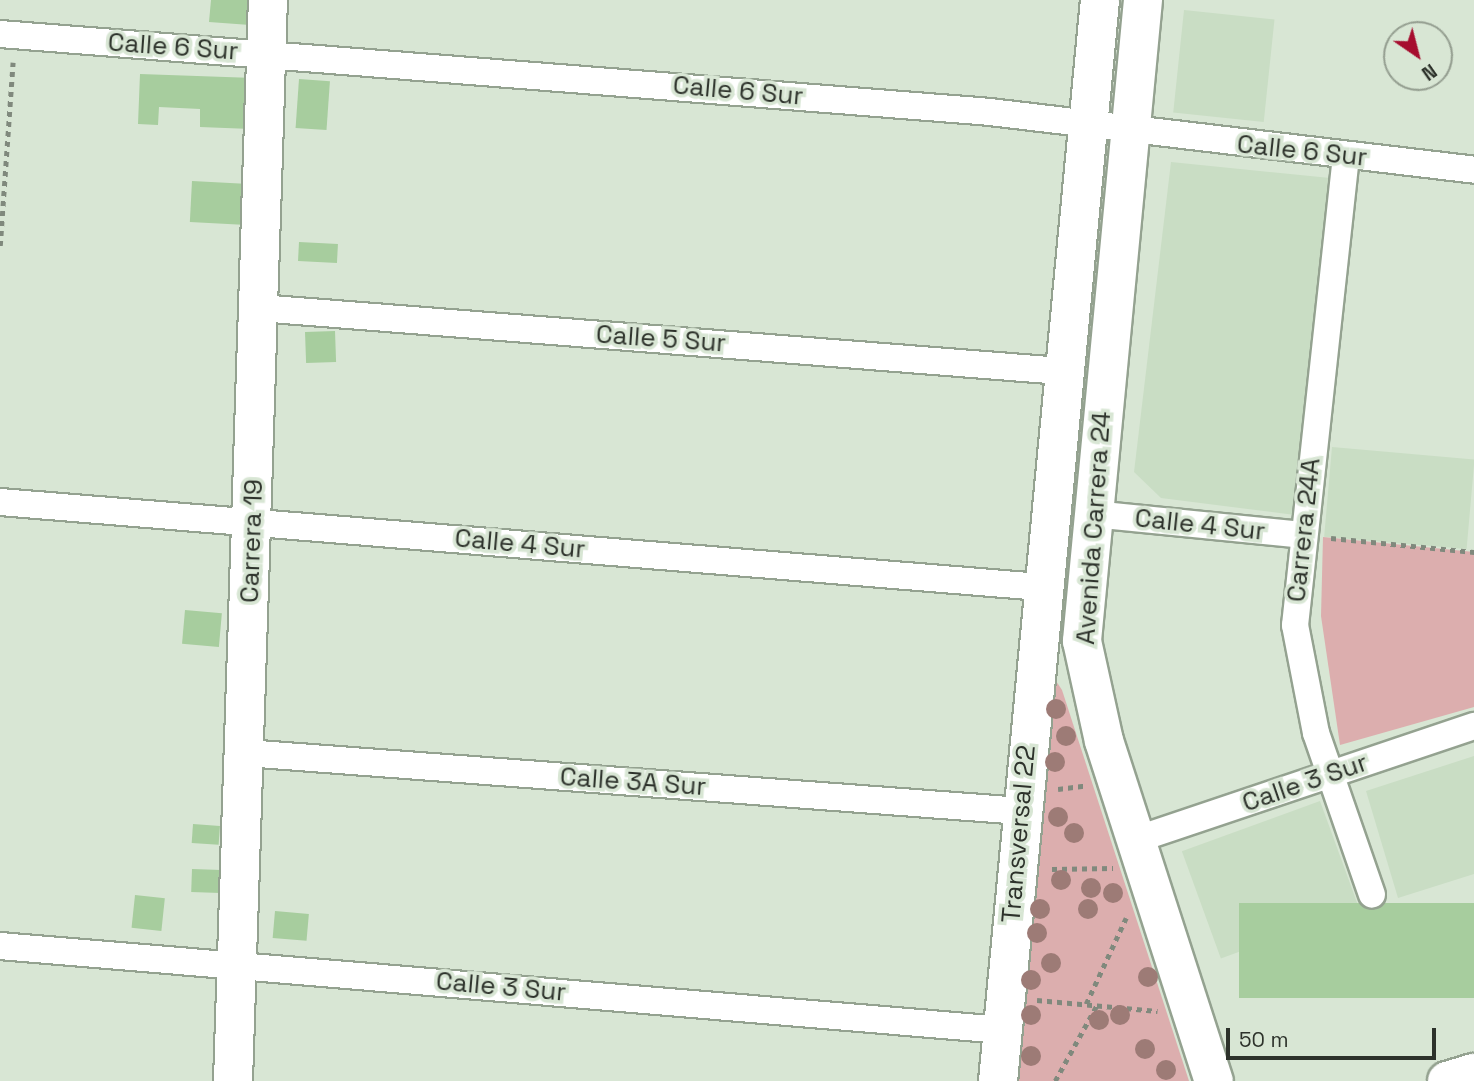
<!DOCTYPE html>
<html>
<head>
<meta charset="utf-8">
<style>
  body { margin:0 }
  #map { position:relative; width:1474px; height:1081px; overflow:hidden; background:#d8e6d4; font-family:"Space Grotesk",sans-serif }
  div>[style] { position:absolute }
  .built>* { inset:0; background:#c9ddc4; transform-origin:0 0 }
  .green>* { inset:0; background:#dcaeae }
  .building>* { inset:0; background:#a7cd9e; transform-origin:0 0 }
  .path>* { height:4.5px; margin-top:-2.25px; transform-origin:0; background:repeating-linear-gradient(90deg,#80897d 0 5px,transparent 0 10px) }
  .roads { filter:drop-shadow(2px 0 #94a290) drop-shadow(-2px 0 #94a290) drop-shadow(0 2px #94a290) drop-shadow(0 -2px #94a290) }
  .street>* { height:26px; margin:-13px; padding:0 13px; transform-origin:13px; border-radius:13px; background:#fff }
  .secondary>* { height:38px; margin:-19px; padding:0 19px; transform-origin:19px; border-radius:19px; background:#fff }
  .trees>* { width:20px; height:20px; margin:-10px; border-radius:50%; background:#9d7b76 }
  span { translate:-50% -50%; white-space:nowrap; text-align:center; line-height:1.15; -webkit-text-stroke:7px #d8e6d4; paint-order:stroke }
  .street-label { font-size:26px; color:#2d322b }
  .north { position:absolute; left:1383px; top:21px; width:70px; height:70px; box-sizing:border-box; background:#d8e6d4; border:2px solid #949e90; border-radius:50%; rotate:145deg; font-size:19px; font-weight:700; line-height:28px; text-align:center; color:#2d322b }
  .north::after { content:''; display:block; margin:auto; width:24px; height:32px; background:#a60d2e; clip-path:polygon(50% 0,100% 100%,50% 72%,0 100%) }
  .scale { position:absolute; left:1226px; top:1028px; width:210px; height:32px; box-sizing:border-box; border:4px solid #2d322b; border-top:0; padding-left:9px; font-size:21px; line-height:24px; white-space:nowrap; color:#2d322b; -webkit-text-stroke:5px #d8e6d4; paint-order:stroke }
</style>
</head>
<body>
<div id="map">
  <div class="built">
    <i style="left:1184px;top:10px;width:91px;height:103px;rotate:6deg"></i>
    <i style="clip-path:polygon(1171px 162px,1330px 178px,1295px 515px,1161px 498px,1134px 472px)"></i>
    <i style="left:1332px;top:447px;width:143px;height:90px;rotate:5deg"></i>
    <i style="clip-path:polygon(1474px 756px,1474px 874px,1398px 898px,1366px 791px)"></i>
    <i style="left:1320px;top:801px;width:114px;height:147px;rotate:70deg"></i>
  </div>
  <div class="green">
    <i style="clip-path:polygon(1323px 537px,1474px 552px,1474px 707px,1340px 745px,1321px 616px)"></i>
    <i style="clip-path:polygon(1056px 681px,1062px 690px,1189px 1081px,1015px 1081px)"></i>
  </div>
  <div class="building">
    <i style="clip-path:polygon(211px 0,253px 0,250px 25px,209px 22px)"></i>
    <i style="clip-path:polygon(140px 74px,254px 78px,251px 129px,200px 127px,200px 109px,159px 107px,158px 125px,138px 124px)"></i>
    <i style="left:299px;top:79px;width:31px;height:49px;rotate:4deg"></i>
    <i style="left:192px;top:181px;width:57px;height:41px;rotate:3deg"></i>
    <i style="left:299px;top:242px;width:39px;height:19px;rotate:3deg"></i>
    <i style="left:335px;top:331px;width:31px;height:30px;rotate:88deg"></i>
    <i style="left:185px;top:610px;width:37px;height:34px;rotate:5deg"></i>
    <i style="left:193px;top:824px;width:27px;height:19px;rotate:4deg"></i>
    <i style="left:192px;top:869px;width:29px;height:23px;rotate:2deg"></i>
    <i style="left:135px;top:895px;width:30px;height:33px;rotate:6deg"></i>
    <i style="left:1474px;top:903px;width:95px;height:235px;rotate:90deg"></i>
    <i style="left:275px;top:911px;width:34px;height:27px;rotate:5deg"></i>
  </div>
  <div class="path">
    <i style="left:0;top:246px;width:184px;rotate:-86deg"></i>
    <i style="left:1331px;top:538px;width:144px;rotate:5.6deg"></i>
    <i style="left:1058px;top:789px;width:26px;rotate:-7deg"></i>
    <i style="left:1052px;top:869px;width:61px;rotate:-0.9deg"></i>
    <i style="left:1037px;top:1000px;width:121px;rotate:5.2deg"></i>
    <i style="left:1086px;top:1004px;width:95px;rotate:-65.1deg"></i>
    <i style="left:1055px;top:1081px;width:87px;rotate:-61.1deg"></i>
  </div>
  <div class="roads">
    <div class="street">
      <i style="left:0;top:34px;width:993px;rotate:4.5deg"></i>
      <i style="left:990px;top:112px;width:487px;rotate:6.8deg"></i>
      <i style="left:1346px;top:156px;width:472px;rotate:96.2deg"></i>
      <i style="left:1295px;top:625px;width:110px;rotate:79deg"></i>
      <i style="left:1316px;top:733px;width:171px;rotate:70.9deg"></i>
      <i style="left:259px;top:308px;width:805px;rotate:4.49deg"></i>
      <i style="left:0;top:502px;width:1043px;rotate:4.67deg"></i>
      <i style="left:1093px;top:514px;width:210px;rotate:5.7deg"></i>
      <i style="left:245px;top:753px;width:778px;rotate:4.27deg"></i>
      <i style="left:1135px;top:840px;width:358px;rotate:-18.6deg"></i>
      <i style="left:0;top:946px;width:1006px;rotate:4.79deg"></i>
    </div>
    <div class="secondary">
      <i style="left:1143px;top:0;width:644px;rotate:95.44deg"></i>
      <i style="left:1082px;top:641px;width:102px;rotate:77.6deg"></i>
      <i style="left:1104px;top:741px;width:357px;rotate:72.1deg"></i>
      <i style="left:233px;top:1081px;width:1082px;rotate:-88.15deg"></i>
      <i style="left:998px;top:1081px;width:1086px;rotate:-84.61deg"></i>
      <i style="left:1447px;top:1081px;width:28px;rotate:-17deg"></i>
    </div>
  </div>
  <div class="trees">
    <i style="left:1056px;top:709px"></i>
    <i style="left:1066px;top:736px"></i>
    <i style="left:1055px;top:762px"></i>
    <i style="left:1058px;top:817px"></i>
    <i style="left:1074px;top:833px"></i>
    <i style="left:1061px;top:880px"></i>
    <i style="left:1091px;top:888px"></i>
    <i style="left:1113px;top:893px"></i>
    <i style="left:1040px;top:909px"></i>
    <i style="left:1088px;top:909px"></i>
    <i style="left:1037px;top:933px"></i>
    <i style="left:1051px;top:963px"></i>
    <i style="left:1148px;top:977px"></i>
    <i style="left:1031px;top:980px"></i>
    <i style="left:1031px;top:1015px"></i>
    <i style="left:1120px;top:1015px"></i>
    <i style="left:1099px;top:1020px"></i>
    <i style="left:1145px;top:1049px"></i>
    <i style="left:1031px;top:1056px"></i>
    <i style="left:1166px;top:1070px"></i>
  </div>
  <div class="street-label">
    <span style="left:173px;top:47px;rotate:4deg">Calle 6 Sur</span>
    <span style="left:738px;top:91px;rotate:5deg">Calle 6 Sur</span>
    <span style="left:1302px;top:151px;rotate:6deg">Calle 6 Sur</span>
    <span style="left:661px;top:339px;rotate:4deg">Calle 5 Sur</span>
    <span style="left:1200px;top:525px;rotate:6deg">Calle 4 Sur</span>
    <span style="left:1094px;top:528px;rotate:-86deg">Avenida Carrera 24</span>
    <span style="left:1304px;top:530px;rotate:-84deg">Carrera 24A</span>
    <span style="left:252px;top:541px;rotate:-88deg">Carrera 19</span>
    <span style="left:520px;top:544px;rotate:5deg">Calle 4 Sur</span>
    <span style="left:633px;top:782px;rotate:4deg">Calle 3A Sur</span>
    <span style="left:1305px;top:783px;rotate:-19deg">Calle 3 Sur</span>
    <span style="left:1019px;top:834px;rotate:-85deg">Transversal 22</span>
    <span style="left:501px;top:987px;rotate:5deg">Calle 3 Sur</span>
  </div>
  <div class="north">N</div>
  <div class="scale">50 m</div>
</div>
</body>
</html>
